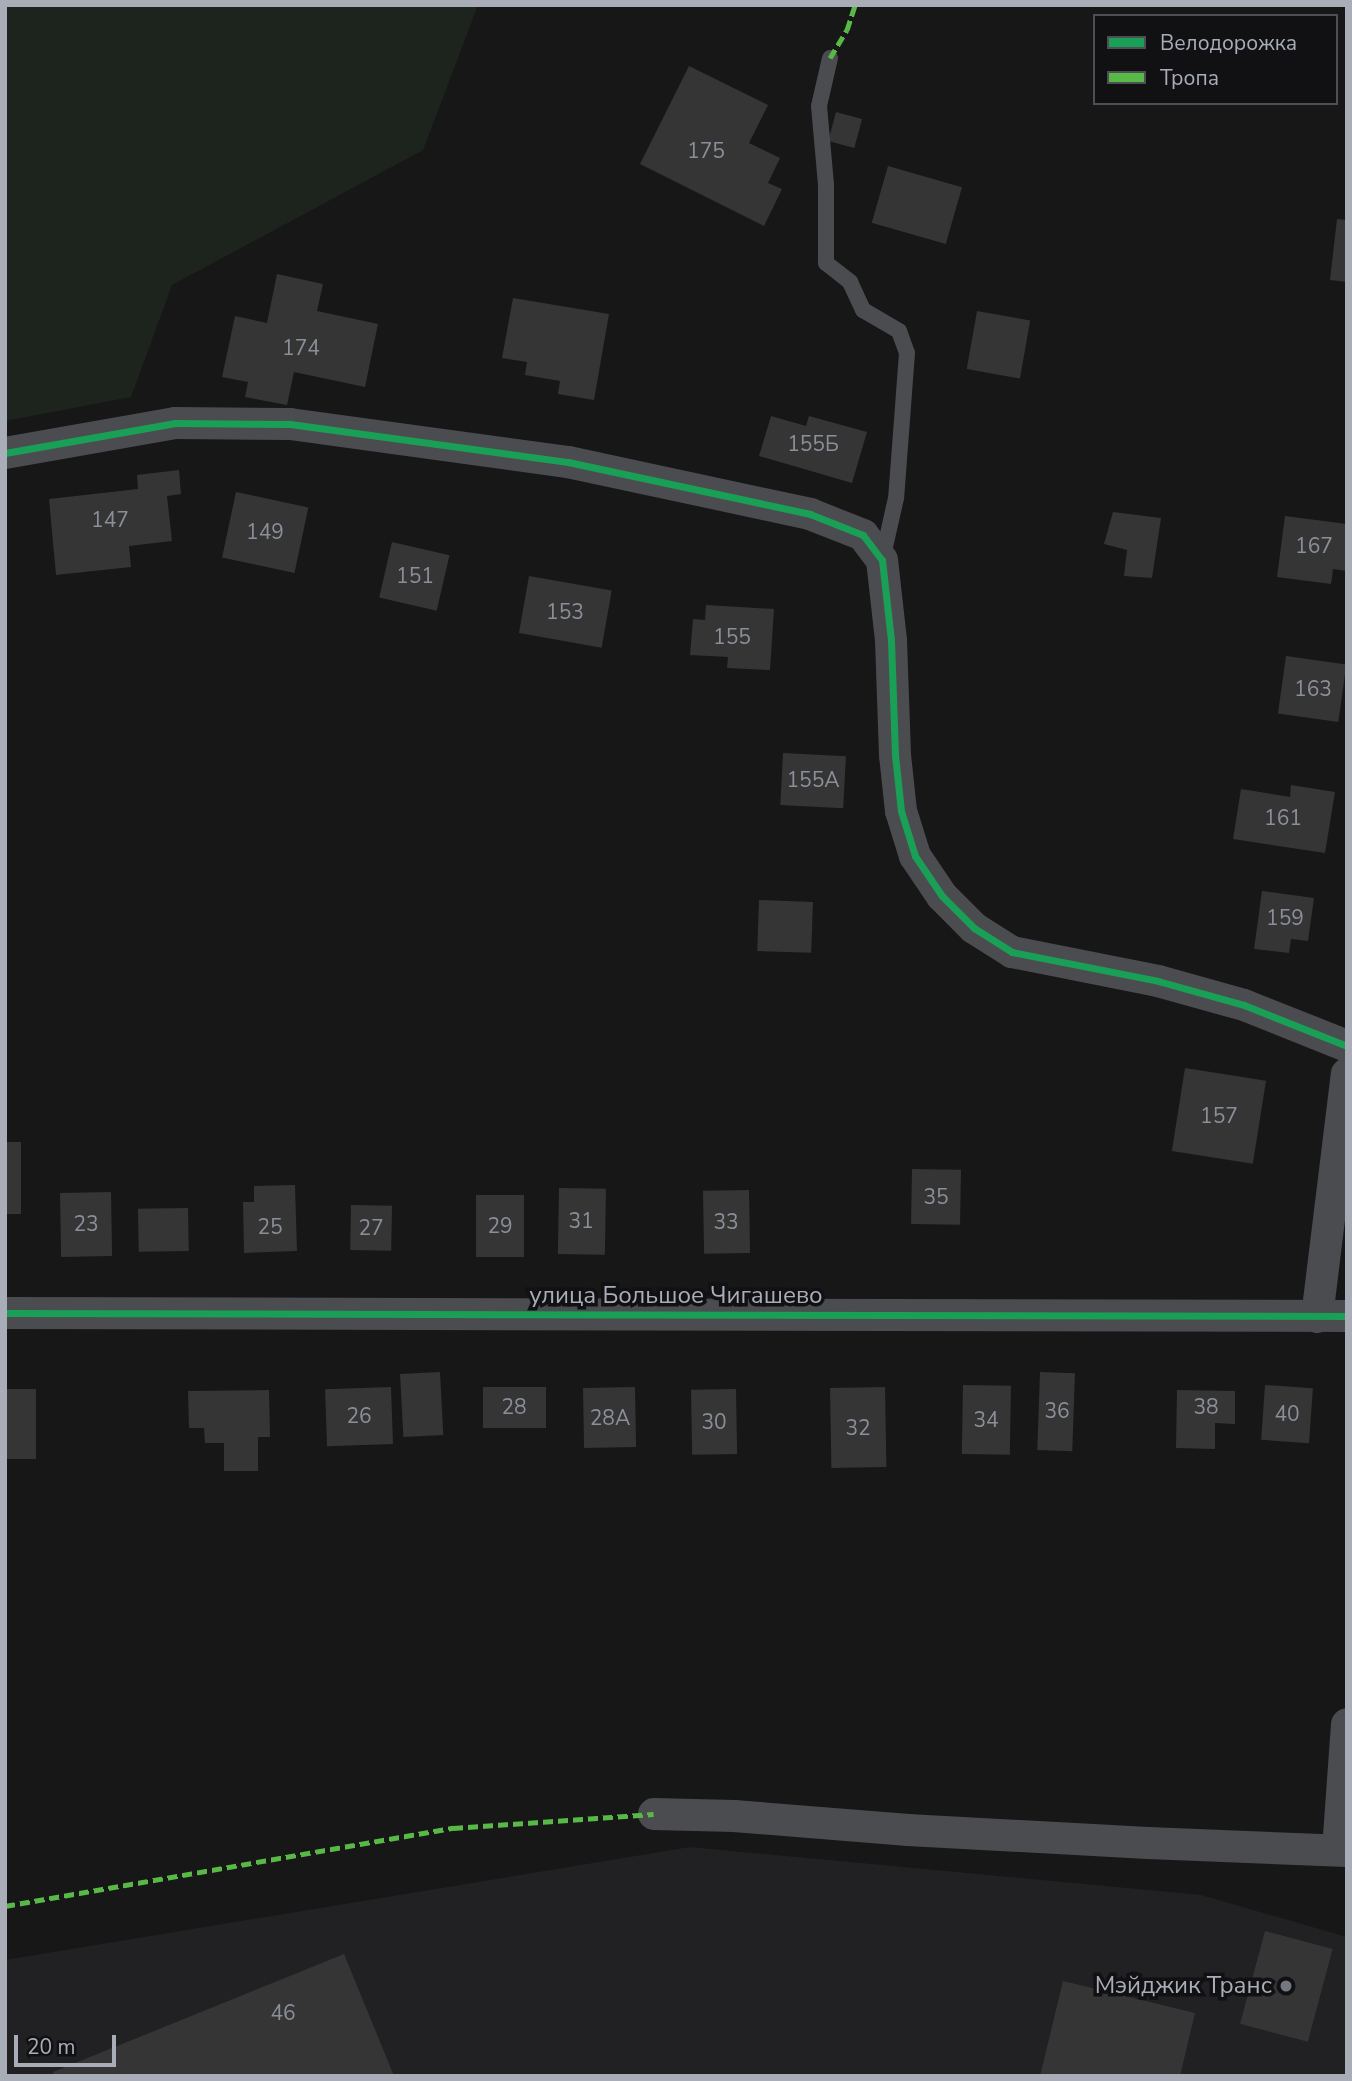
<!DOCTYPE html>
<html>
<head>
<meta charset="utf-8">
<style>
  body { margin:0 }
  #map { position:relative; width:1352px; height:2081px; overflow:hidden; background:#171717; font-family:"Nunito Sans",sans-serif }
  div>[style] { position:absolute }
  .built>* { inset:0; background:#212123 }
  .green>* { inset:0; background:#1d241e }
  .building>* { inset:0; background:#353536; transform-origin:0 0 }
  .lane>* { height:16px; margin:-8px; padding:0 8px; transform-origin:8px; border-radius:8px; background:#4b4c50 }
  .street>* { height:32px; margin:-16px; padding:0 16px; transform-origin:16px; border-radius:16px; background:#4b4c50 }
  .quiet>* { height:5px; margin-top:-2.5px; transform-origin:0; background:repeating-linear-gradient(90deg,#58b947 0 10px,transparent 0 15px) }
  .cycleway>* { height:7px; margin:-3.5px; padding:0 3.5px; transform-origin:3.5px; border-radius:3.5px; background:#1a9f57 }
  .dots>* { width:19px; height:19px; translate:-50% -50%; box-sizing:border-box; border:4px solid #111113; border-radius:50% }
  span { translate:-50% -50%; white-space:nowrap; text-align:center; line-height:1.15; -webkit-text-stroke:7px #111113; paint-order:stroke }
  .number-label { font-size:21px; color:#8b8f98 }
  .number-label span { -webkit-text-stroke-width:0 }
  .street-label { font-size:24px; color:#a8adb8 }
  .poi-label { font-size:24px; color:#a8adb8 }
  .right { translate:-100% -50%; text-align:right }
  .frame { position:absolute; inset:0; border:7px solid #a8adb8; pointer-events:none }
  .legend { position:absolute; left:1093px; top:14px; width:245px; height:91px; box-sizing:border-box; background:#111113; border:2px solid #4d4f55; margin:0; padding:9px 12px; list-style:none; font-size:21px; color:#a8adb8 }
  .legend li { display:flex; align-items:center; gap:14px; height:35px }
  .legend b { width:35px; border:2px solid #4d4f55 }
  .scale { position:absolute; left:14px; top:2035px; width:102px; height:32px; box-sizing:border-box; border:4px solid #a8adb8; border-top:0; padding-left:9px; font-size:21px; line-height:24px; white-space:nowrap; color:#a8adb8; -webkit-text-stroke:5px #111113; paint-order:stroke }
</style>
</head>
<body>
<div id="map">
  <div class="built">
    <i style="clip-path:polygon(690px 1847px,1201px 1895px,1347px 1937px,1347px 2076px,5px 2076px,5px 1960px)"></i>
  </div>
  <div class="green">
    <i style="clip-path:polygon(5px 5px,478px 5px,423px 150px,172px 285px,131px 397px,5px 421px)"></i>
  </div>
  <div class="building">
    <i style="clip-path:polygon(689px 66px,768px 105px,749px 143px,780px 158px,768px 183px,782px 189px,764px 226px,640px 164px)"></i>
    <i style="left:836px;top:112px;width:27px;height:30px;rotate:15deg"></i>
    <i style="left:888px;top:166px;width:77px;height:59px;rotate:16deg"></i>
    <i style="clip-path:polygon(1337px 219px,1347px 220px,1347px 282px,1330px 280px)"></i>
    <i style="clip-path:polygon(277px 274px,323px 284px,317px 311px,378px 324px,365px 387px,294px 372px,287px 405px,245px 397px,248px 382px,222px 377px,235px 316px,267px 323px)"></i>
    <i style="clip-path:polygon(513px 298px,609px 314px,594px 400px,558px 394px,560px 381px,525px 375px,527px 362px,502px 358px)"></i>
    <i style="left:977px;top:311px;width:54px;height:59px;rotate:10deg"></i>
    <i style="clip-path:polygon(771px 416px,806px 426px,809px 416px,867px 432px,852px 483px,759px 456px)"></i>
    <i style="clip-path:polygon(179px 470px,181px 494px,167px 496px,172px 541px,129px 546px,131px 567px,56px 575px,49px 499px,138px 489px,137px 475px)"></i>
    <i style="left:236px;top:492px;width:74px;height:67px;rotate:12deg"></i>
    <i style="clip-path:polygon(1113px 512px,1161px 518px,1152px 578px,1124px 576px,1127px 550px,1104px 544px)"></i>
    <i style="clip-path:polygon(1285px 516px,1347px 524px,1347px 571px,1333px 569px,1331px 584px,1277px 577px)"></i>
    <i style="left:392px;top:542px;width:59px;height:57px;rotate:13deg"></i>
    <i style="left:529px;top:576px;width:84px;height:58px;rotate:10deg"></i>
    <i style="clip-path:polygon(706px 605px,774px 609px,770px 670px,727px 668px,728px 657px,690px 655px,693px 619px,705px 620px)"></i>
    <i style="left:1286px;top:656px;width:61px;height:58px;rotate:8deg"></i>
    <i style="left:783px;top:753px;width:63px;height:52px;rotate:3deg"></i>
    <i style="clip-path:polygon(1291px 785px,1335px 792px,1325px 853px,1233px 839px,1241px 789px,1290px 797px)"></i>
    <i style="clip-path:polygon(1262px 891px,1314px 898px,1308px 941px,1291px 939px,1289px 953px,1254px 949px)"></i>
    <i style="left:759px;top:900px;width:54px;height:51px;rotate:2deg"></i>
    <i style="left:1185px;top:1068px;width:82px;height:84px;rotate:9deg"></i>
    <i style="left:5px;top:1142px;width:16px;height:72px"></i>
    <i style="left:912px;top:1169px;width:49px;height:55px;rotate:1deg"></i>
    <i style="clip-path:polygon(295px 1185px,297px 1251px,244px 1253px,243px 1202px,254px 1202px,254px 1186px)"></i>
    <i style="left:559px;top:1188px;width:47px;height:66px;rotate:1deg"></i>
    <i style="left:749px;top:1190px;width:63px;height:46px;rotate:89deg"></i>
    <i style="left:111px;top:1192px;width:64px;height:51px;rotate:89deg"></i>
    <i style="left:476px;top:1195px;width:48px;height:62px"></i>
    <i style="left:351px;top:1205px;width:41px;height:45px;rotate:1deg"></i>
    <i style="left:188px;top:1208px;width:43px;height:50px;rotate:89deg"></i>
    <i style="left:440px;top:1372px;width:63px;height:40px;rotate:87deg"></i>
    <i style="left:1040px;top:1372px;width:35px;height:78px;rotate:2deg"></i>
    <i style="left:963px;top:1385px;width:48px;height:69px;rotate:1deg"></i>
    <i style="left:1265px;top:1385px;width:48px;height:55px;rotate:4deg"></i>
    <i style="left:391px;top:1387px;width:57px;height:66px;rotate:88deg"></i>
    <i style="left:483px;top:1387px;width:63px;height:41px"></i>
    <i style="left:635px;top:1387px;width:60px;height:52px;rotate:89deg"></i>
    <i style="left:885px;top:1387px;width:80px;height:55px;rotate:89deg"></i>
    <i style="left:5px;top:1389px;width:31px;height:70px"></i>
    <i style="left:736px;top:1389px;width:65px;height:45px;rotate:89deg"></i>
    <i style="clip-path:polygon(269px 1390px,270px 1437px,258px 1437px,258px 1471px,224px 1471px,224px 1443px,205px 1443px,204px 1428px,189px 1428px,188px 1391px)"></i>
    <i style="clip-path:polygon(1177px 1390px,1235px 1391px,1235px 1424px,1215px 1423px,1215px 1449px,1176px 1448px)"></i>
    <i style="left:1265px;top:1931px;width:70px;height:96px;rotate:15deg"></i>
    <i style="clip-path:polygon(344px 1954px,394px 2076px,54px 2076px,53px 2072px)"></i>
    <i style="clip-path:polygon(1063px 1981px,1195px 2013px,1180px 2076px,1040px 2076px)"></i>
  </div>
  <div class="lane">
    <i style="left:830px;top:58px;width:49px;rotate:102.9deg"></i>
    <i style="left:819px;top:106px;width:78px;rotate:84.9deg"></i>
    <i style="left:826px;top:184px;width:79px;rotate:90deg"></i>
    <i style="left:826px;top:263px;width:31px;rotate:38deg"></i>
    <i style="left:850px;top:282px;width:31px;rotate:65deg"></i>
    <i style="left:863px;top:310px;width:42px;rotate:30.3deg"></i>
    <i style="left:899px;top:331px;width:23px;rotate:70deg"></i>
    <i style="left:907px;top:353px;width:145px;rotate:94.3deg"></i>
    <i style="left:896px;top:498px;width:64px;rotate:102.7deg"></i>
  </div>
  <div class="street">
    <i style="left:5px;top:453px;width:173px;rotate:-10deg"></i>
    <i style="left:175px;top:423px;width:115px;rotate:0.5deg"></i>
    <i style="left:290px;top:424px;width:281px;rotate:7.8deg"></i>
    <i style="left:568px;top:462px;width:248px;rotate:12.1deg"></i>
    <i style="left:810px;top:514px;width:57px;rotate:21.6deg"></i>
    <i style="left:863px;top:535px;width:31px;rotate:53deg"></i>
    <i style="left:882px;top:560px;width:81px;rotate:83.6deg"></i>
    <i style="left:891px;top:640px;width:115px;rotate:88deg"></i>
    <i style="left:895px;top:755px;width:56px;rotate:83.9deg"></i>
    <i style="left:901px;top:811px;width:47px;rotate:72.7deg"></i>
    <i style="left:915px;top:856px;width:48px;rotate:56deg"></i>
    <i style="left:942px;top:896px;width:45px;rotate:45deg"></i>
    <i style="left:974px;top:928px;width:45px;rotate:32.3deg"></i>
    <i style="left:1012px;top:952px;width:149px;rotate:11.2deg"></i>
    <i style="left:1158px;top:981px;width:89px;rotate:15.6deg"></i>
    <i style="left:1244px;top:1005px;width:111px;rotate:21.7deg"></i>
    <i style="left:5px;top:1313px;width:1342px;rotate:0.13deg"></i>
    <i style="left:1317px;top:1317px;width:245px;rotate:-83deg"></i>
    <i style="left:654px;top:1814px;width:80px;rotate:1.4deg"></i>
    <i style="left:734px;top:1816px;width:175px;rotate:4.6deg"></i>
    <i style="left:908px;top:1830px;width:240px;rotate:3.1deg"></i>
    <i style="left:1148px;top:1843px;width:199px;rotate:2.3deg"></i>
    <i style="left:1338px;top:1850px;width:126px;rotate:-85.9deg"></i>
  </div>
  <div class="quiet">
    <i style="left:830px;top:58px;width:33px;rotate:-59deg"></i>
    <i style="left:847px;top:30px;width:26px;rotate:-72deg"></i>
    <i style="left:5px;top:1906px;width:455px;rotate:-9.9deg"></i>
    <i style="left:453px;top:1828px;width:201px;rotate:-4deg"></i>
  </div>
  <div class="cycleway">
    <i style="left:5px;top:453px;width:173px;rotate:-10deg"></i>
    <i style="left:175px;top:423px;width:115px;rotate:0.5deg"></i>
    <i style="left:290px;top:424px;width:281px;rotate:7.8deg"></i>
    <i style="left:568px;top:462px;width:248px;rotate:12.1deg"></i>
    <i style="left:810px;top:514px;width:57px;rotate:21.6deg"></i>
    <i style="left:863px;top:535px;width:31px;rotate:53deg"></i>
    <i style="left:882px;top:560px;width:81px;rotate:83.6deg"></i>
    <i style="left:891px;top:640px;width:115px;rotate:88deg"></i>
    <i style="left:895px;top:755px;width:56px;rotate:83.9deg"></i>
    <i style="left:901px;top:811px;width:47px;rotate:72.7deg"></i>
    <i style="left:915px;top:856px;width:48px;rotate:56deg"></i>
    <i style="left:942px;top:896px;width:45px;rotate:45deg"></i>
    <i style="left:974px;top:928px;width:45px;rotate:32.3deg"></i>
    <i style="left:1012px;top:952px;width:149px;rotate:11.2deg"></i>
    <i style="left:1158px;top:981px;width:89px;rotate:15.6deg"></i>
    <i style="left:1244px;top:1005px;width:111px;rotate:21.7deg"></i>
    <i style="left:5px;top:1313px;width:1342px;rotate:0.13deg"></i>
  </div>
  <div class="dots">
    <i style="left:1286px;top:1986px;background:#757880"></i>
  </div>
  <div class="number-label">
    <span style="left:706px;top:151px">175</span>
    <span style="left:301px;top:348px">174</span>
    <span style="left:813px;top:444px">155Б</span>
    <span style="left:110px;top:520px">147</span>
    <span style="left:265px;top:532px">149</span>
    <span style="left:1314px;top:546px">167</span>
    <span style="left:415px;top:576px">151</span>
    <span style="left:565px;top:612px">153</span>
    <span style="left:732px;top:637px">155</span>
    <span style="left:1313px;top:689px">163</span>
    <span style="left:813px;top:780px">155А</span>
    <span style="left:1283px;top:818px">161</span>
    <span style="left:1285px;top:918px">159</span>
    <span style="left:1219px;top:1116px">157</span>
    <span style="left:936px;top:1197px">35</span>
    <span style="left:581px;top:1221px">31</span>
    <span style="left:726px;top:1222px">33</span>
    <span style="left:86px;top:1224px">23</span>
    <span style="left:500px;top:1226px">29</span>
    <span style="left:270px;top:1227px">25</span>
    <span style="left:371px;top:1228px">27</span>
    <span style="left:514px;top:1407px">28</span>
    <span style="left:1206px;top:1407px">38</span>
    <span style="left:1057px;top:1411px">36</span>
    <span style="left:1287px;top:1414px">40</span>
    <span style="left:359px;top:1416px">26</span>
    <span style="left:610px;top:1418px">28А</span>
    <span style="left:986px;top:1420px">34</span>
    <span style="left:714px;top:1422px">30</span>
    <span style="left:858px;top:1428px">32</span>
    <span style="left:283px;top:2013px">46</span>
  </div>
  <div class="street-label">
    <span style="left:676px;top:1296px">улица Большое Чигашево</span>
  </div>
  <div class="poi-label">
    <span class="right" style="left:1272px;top:1986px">Мэйджик Транс</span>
  </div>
  <div class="frame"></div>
  <ul class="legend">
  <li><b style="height:9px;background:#1a9f57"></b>Велодорожка</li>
  <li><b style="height:9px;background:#58b947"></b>Тропа</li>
  </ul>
  <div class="scale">20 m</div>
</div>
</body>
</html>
